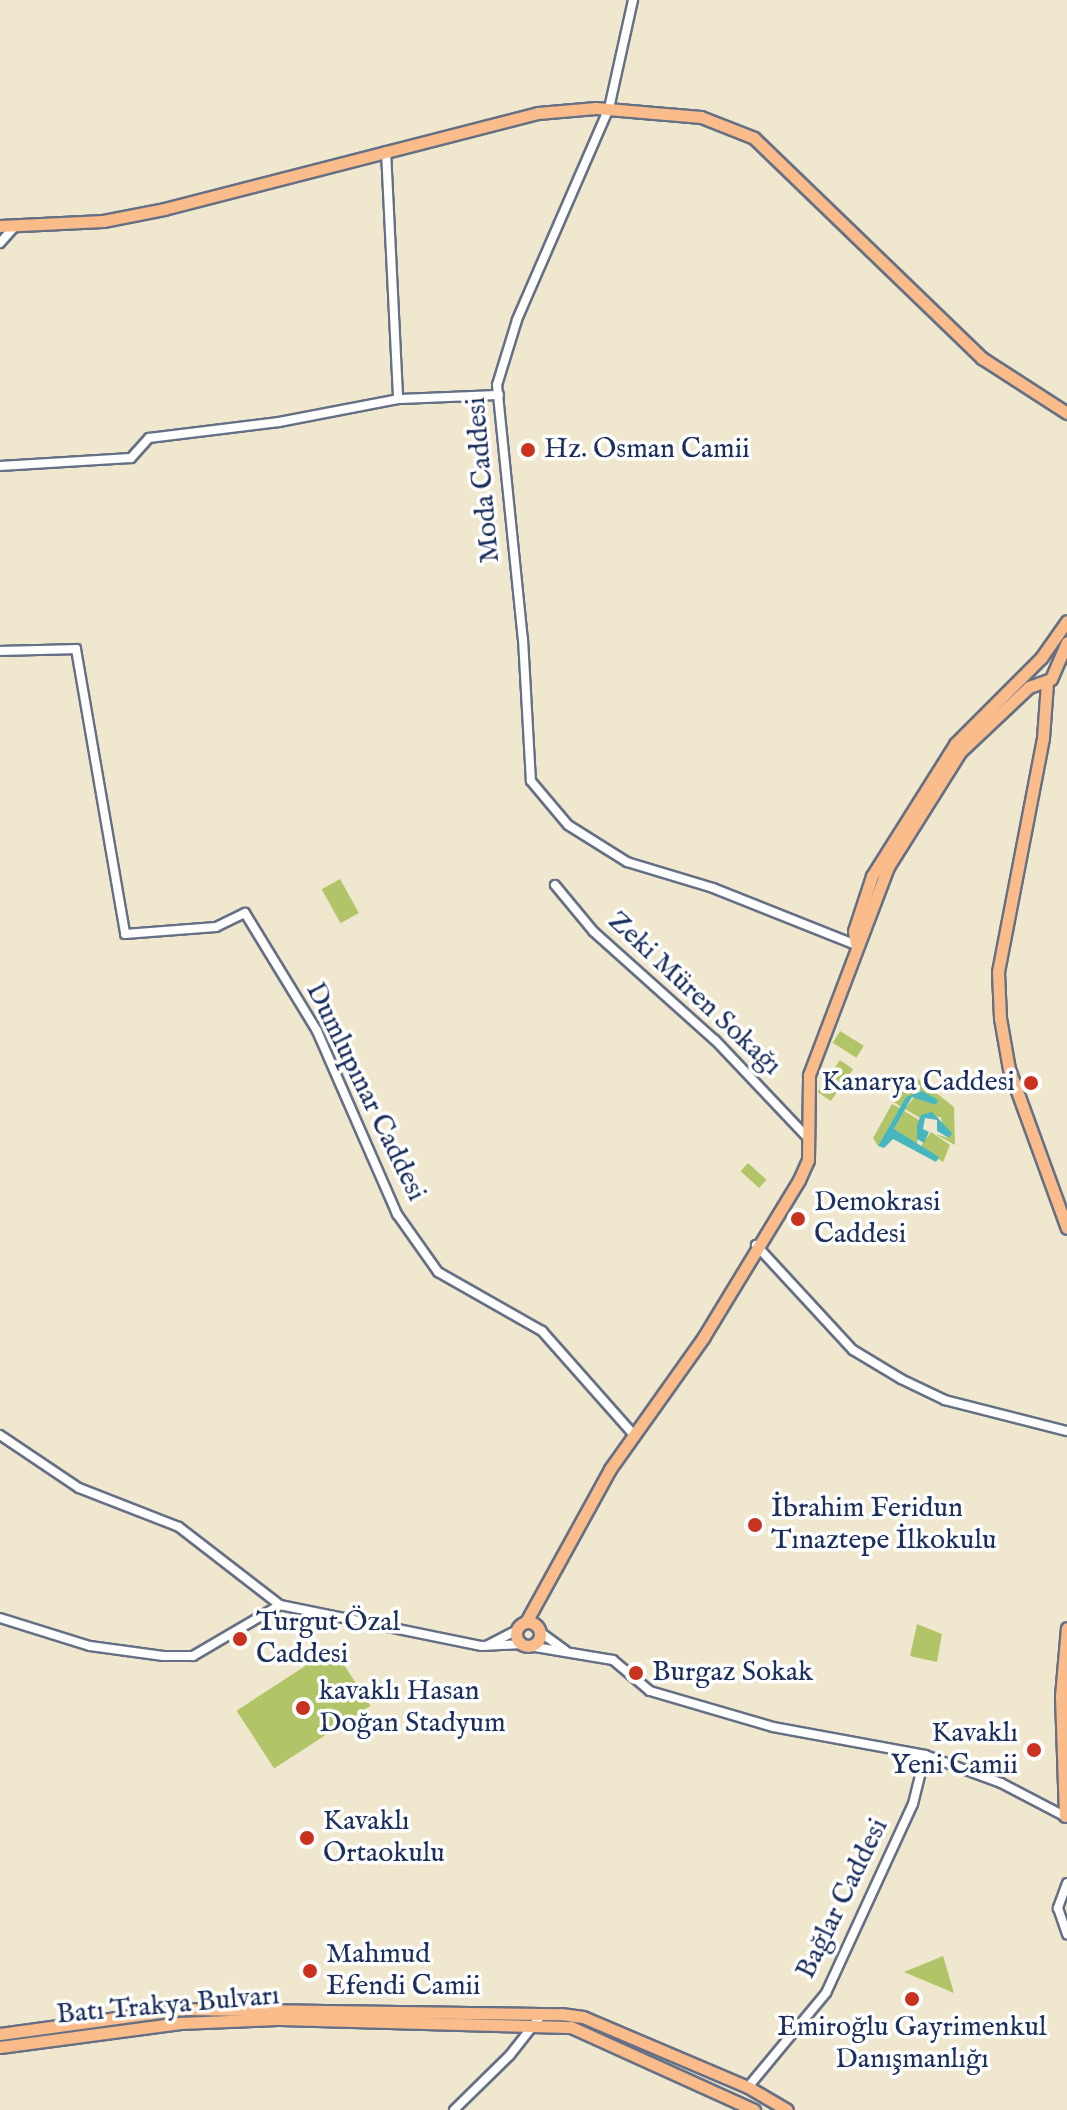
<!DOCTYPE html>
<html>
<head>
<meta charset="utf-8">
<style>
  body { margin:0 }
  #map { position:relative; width:1067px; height:2110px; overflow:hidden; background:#f0e8ce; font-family:"IM FELL English",serif }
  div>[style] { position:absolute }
  .green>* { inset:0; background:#b1c568; transform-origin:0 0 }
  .water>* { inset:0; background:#47b6bf }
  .roads { filter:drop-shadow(2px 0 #667085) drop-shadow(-2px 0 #667085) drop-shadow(0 2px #667085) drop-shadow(0 -2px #667085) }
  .minor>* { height:8px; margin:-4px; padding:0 4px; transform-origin:4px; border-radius:4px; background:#fff }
  .major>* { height:11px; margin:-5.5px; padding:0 5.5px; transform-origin:5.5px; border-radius:5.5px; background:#fabc8b }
  .major>.ring { margin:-5.5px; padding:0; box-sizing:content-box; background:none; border:11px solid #fabc8b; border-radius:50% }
  .dots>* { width:22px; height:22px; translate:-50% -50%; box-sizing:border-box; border:4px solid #fff; border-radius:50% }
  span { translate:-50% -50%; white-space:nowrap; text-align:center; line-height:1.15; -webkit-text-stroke:7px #fff; paint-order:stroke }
  .poi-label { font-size:28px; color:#1b2f5e }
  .left { translate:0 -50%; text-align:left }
  .right { translate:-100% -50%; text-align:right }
  .street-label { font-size:28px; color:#1b2f5e }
</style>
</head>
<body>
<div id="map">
  <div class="green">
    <i style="left:340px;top:879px;width:39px;height:21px;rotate:61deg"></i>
    <i style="left:840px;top:1031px;width:28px;height:14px;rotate:32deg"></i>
    <i style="left:840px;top:1060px;width:16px;height:39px;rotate:35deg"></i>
    <i style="clip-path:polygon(917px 1078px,954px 1107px,955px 1145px,935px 1134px,949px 1138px,951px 1133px,943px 1129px,941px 1117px,920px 1118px,905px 1109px,915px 1096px,935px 1105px,937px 1100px,919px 1091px,901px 1107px,894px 1102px,906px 1079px)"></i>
    <i style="clip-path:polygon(892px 1104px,900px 1108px,878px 1146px,873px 1138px)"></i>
    <i style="clip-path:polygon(904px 1111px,919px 1120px,917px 1145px,894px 1129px)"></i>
    <i style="clip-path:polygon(931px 1132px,950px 1145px,943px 1162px,920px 1147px)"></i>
    <i style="left:748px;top:1163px;width:25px;height:11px;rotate:42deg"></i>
    <i style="clip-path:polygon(917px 1624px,942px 1634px,937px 1662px,910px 1656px)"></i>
    <i style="left:333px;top:1648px;width:69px;height:115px;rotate:57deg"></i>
    <i style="clip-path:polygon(943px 1956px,954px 1993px,904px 1972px)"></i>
  </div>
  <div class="water">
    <i style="clip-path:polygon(922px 1091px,938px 1100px,936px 1105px,912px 1097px,894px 1129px,939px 1157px,936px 1162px,893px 1139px,884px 1148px,878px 1146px,906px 1097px)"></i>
    <i style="clip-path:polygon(932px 1112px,952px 1133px,949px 1138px,937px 1131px,937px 1120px,925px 1118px,923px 1129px,929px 1132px,924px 1143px,917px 1139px,917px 1125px,921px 1115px)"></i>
  </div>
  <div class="roads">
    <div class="minor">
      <i style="left:633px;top:0;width:111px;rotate:102.5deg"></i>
      <i style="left:609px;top:108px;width:231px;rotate:113.5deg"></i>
      <i style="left:517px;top:320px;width:68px;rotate:107.1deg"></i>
      <i style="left:497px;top:385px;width:255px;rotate:84.2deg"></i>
      <i style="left:523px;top:639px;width:142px;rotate:86.8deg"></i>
      <i style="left:531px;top:781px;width:57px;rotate:49.9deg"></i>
      <i style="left:568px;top:825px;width:70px;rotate:32.1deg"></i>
      <i style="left:627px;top:862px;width:90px;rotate:16.8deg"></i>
      <i style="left:713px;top:888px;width:154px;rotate:21.7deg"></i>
      <i style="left:386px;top:151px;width:248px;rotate:87.2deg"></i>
      <i style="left:398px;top:399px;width:101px;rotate:-2.3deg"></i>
      <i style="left:0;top:243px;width:24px;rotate:-48deg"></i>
      <i style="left:0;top:466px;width:131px;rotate:-3.5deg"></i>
      <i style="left:131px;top:458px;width:27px;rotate:-48deg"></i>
      <i style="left:149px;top:438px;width:131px;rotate:-7deg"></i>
      <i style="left:279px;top:422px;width:121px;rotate:-10.9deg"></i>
      <i style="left:0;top:651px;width:76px;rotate:-1.5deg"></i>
      <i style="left:76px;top:649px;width:289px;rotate:80.2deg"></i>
      <i style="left:125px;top:934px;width:91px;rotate:-4.4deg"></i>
      <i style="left:216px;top:927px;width:32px;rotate:-26deg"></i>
      <i style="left:245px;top:913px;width:138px;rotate:58.6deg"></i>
      <i style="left:317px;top:1031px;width:200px;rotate:66.4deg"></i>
      <i style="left:397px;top:1214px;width:71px;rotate:54.7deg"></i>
      <i style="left:438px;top:1272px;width:120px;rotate:29.6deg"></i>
      <i style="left:542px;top:1331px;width:139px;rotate:48.5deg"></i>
      <i style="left:555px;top:885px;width:61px;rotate:50.3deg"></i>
      <i style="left:594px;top:932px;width:162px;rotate:41.8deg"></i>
      <i style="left:715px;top:1040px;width:131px;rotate:46.5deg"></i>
      <i style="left:756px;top:1245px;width:143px;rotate:47.3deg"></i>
      <i style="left:853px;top:1350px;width:56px;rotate:31.1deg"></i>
      <i style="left:901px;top:1379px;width:49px;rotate:25.5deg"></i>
      <i style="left:945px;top:1400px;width:126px;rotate:14.3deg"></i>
      <i style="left:0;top:1435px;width:95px;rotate:33.9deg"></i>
      <i style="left:79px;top:1488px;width:107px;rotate:21.3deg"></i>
      <i style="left:179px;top:1527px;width:128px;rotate:37.7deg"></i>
      <i style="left:0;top:1618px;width:94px;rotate:17.3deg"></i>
      <i style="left:90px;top:1646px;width:74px;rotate:7.8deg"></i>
      <i style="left:163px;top:1656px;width:30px"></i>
      <i style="left:193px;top:1656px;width:101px;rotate:-30.4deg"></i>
      <i style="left:280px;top:1605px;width:206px;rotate:11.5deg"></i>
      <i style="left:482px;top:1646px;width:40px;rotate:-2.9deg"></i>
      <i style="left:540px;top:1632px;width:31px;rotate:36deg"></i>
      <i style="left:488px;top:1645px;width:33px;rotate:-27deg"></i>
      <i style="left:529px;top:1646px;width:85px;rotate:9.5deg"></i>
      <i style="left:613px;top:1660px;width:48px;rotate:40deg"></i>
      <i style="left:650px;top:1691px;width:128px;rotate:16.3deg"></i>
      <i style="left:773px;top:1727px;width:155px;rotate:10.4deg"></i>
      <i style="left:925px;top:1755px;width:81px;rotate:20.2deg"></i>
      <i style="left:1001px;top:1783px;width:73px;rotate:27.6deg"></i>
      <i style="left:1067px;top:1883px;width:27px;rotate:110deg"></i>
      <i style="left:1058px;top:1908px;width:28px;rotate:71deg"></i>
      <i style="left:748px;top:2087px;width:122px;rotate:-50.3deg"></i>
      <i style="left:826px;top:1993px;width:208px;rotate:-65.3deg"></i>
      <i style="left:913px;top:1804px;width:50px;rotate:-76.2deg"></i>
      <i style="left:454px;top:2110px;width:78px;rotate:-44.5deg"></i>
      <i style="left:510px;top:2055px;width:53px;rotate:-51.8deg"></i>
    </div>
    <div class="major">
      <i style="left:0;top:226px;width:103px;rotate:-2.8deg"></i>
      <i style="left:103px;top:221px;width:62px;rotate:-11.1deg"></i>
      <i style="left:164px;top:209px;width:386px;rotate:-14.4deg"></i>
      <i style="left:538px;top:113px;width:58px;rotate:-4.9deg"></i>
      <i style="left:596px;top:108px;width:105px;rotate:4.9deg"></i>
      <i style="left:701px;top:117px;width:57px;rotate:21.6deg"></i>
      <i style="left:754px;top:138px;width:317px;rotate:44deg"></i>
      <i style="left:982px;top:358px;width:101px;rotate:32.9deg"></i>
      <i style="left:1047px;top:683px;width:55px;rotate:94.2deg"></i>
      <i style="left:1043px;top:738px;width:238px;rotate:100.9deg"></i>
      <i style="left:998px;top:972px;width:46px;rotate:87.5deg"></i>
      <i style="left:1000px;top:1018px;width:52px;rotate:80deg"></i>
      <i style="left:1009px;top:1069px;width:169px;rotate:70deg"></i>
      <i style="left:856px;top:944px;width:13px;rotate:-99deg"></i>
      <i style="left:854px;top:931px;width:58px;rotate:-71.9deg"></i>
      <i style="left:872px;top:876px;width:156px;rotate:-57.8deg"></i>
      <i style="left:955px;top:744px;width:122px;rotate:-45deg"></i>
      <i style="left:1041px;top:658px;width:45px;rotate:-54.9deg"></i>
      <i style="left:526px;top:1622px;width:175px;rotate:-61.2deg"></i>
      <i style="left:610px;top:1469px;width:161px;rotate:-54.6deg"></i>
      <i style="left:703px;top:1338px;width:185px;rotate:-58.7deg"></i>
      <i style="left:799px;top:1180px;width:22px;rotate:-66deg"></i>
      <i style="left:808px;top:1160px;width:85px;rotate:-89.3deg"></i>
      <i style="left:809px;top:1075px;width:222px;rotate:-69.2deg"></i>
      <i style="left:888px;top:867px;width:136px;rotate:-57.9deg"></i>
      <i style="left:960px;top:752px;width:95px;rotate:-43.3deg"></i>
      <i style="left:1029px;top:687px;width:23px;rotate:-20deg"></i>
      <i style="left:1051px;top:679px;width:40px;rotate:-66.6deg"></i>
      <i class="ring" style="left:516px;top:1622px;width:13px;height:13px"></i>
      <i style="left:1065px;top:1816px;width:120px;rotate:-91.9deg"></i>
      <i style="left:1061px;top:1696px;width:68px;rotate:-85deg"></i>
      <i style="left:0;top:2034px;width:184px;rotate:-7.8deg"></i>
      <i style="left:182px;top:2009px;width:379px;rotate:0.8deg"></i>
      <i style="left:561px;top:2014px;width:22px;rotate:8deg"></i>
      <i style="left:583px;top:2017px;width:179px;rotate:23deg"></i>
      <i style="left:748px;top:2087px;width:45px;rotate:30.5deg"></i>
      <i style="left:0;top:2047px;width:182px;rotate:-7.6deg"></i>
      <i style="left:180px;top:2023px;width:97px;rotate:-2.4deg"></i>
      <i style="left:277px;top:2019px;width:294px;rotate:1.6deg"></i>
      <i style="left:571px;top:2027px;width:201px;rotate:24.4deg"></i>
    </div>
  </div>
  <div class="dots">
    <i style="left:528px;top:450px;background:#c8321e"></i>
    <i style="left:1031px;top:1083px;background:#c8321e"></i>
    <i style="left:798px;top:1219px;background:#c8321e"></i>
    <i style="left:755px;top:1525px;background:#c8321e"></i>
    <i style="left:240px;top:1639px;background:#c8321e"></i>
    <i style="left:636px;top:1673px;background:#c8321e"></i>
    <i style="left:303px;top:1708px;background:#c8321e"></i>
    <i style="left:1034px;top:1750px;background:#c8321e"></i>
    <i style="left:307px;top:1838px;background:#c8321e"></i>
    <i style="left:310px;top:1971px;background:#c8321e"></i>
    <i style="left:912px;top:1999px;background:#c8321e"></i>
  </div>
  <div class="poi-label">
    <span class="left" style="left:544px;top:450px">Hz. Osman Camii</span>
    <span class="right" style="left:1015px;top:1083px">Kanarya Caddesi</span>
    <span class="left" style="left:814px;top:1219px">Demokrasi<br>Caddesi</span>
    <span class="left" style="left:771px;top:1525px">İbrahim Feridun<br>Tınaztepe İlkokulu</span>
    <span class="left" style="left:256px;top:1639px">Turgut Özal<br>Caddesi</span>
    <span class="left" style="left:652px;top:1673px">Burgaz Sokak</span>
    <span class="left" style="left:319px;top:1708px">kavaklı Hasan<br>Doğan Stadyum</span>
    <span class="right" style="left:1018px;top:1750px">Kavaklı<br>Yeni Camii</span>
    <span class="left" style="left:323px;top:1838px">Kavaklı<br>Ortaokulu</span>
    <span class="left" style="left:326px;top:1971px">Mahmud<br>Efendi Camii</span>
    <span style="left:912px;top:2044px">Emiroğlu Gayrimenkul<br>Danışmanlığı</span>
  </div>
  <div class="street-label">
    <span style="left:484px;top:480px;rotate:-95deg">Moda Caddesi</span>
    <span style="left:694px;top:994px;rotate:43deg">Zeki Müren Sokağı</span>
    <span style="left:365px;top:1092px;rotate:64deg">Dumlupınar Caddesi</span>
    <span style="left:843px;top:1899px;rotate:-64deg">Bağlar Caddesi</span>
    <span style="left:168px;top:2006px;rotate:-5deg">Batı Trakya Bulvarı</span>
  </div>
</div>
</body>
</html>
